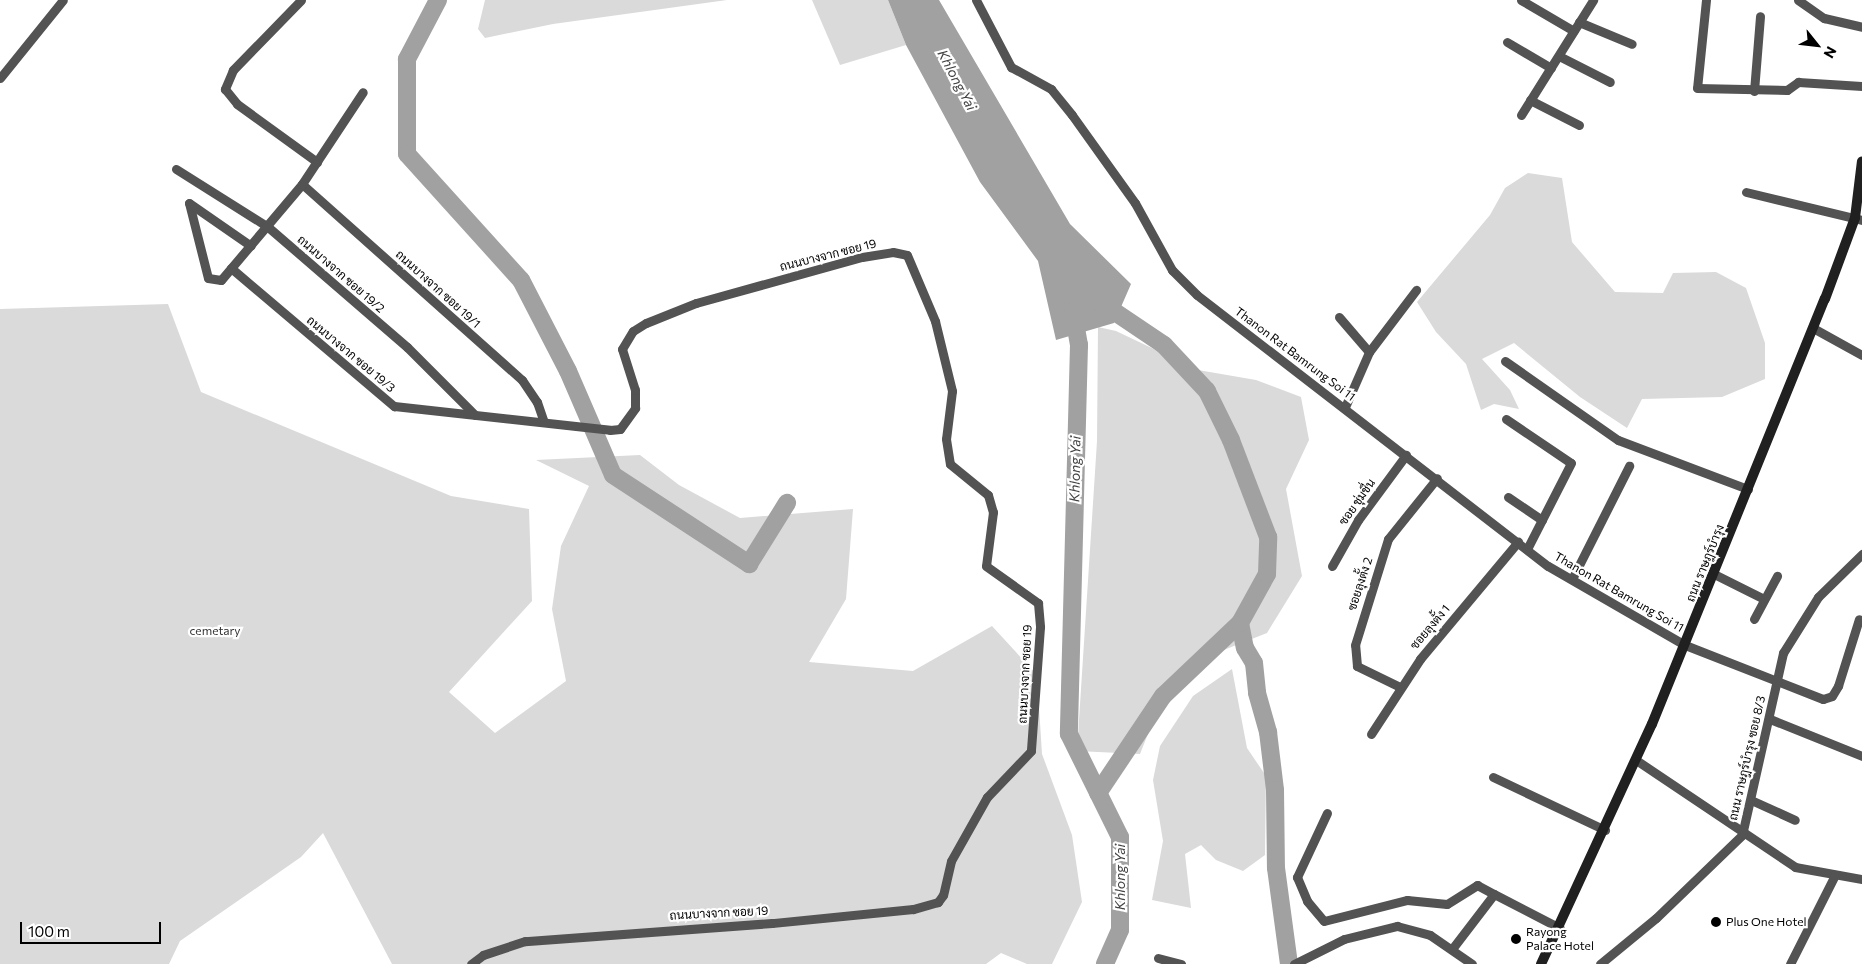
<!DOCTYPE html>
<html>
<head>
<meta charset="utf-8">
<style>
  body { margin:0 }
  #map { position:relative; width:1862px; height:964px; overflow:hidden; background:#fff; font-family:Commissioner,Sarabun,sans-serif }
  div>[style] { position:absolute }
  .green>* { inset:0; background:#dadada }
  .water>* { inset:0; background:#a1a1a1 }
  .river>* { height:18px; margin:-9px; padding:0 9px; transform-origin:9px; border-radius:9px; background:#a1a1a1 }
  .street>* { height:9px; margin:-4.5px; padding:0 4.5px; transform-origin:4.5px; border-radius:4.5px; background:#535353 }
  .secondary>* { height:10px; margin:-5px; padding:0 5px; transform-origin:5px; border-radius:5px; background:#202020 }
  .dots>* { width:14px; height:14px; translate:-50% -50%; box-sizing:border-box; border:2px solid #fff; border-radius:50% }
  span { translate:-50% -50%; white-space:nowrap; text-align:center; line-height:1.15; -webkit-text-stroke:4.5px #fff; paint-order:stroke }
  .street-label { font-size:12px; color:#000 }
  .park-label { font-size:12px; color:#313131 }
  .poi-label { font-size:12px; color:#000 }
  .left { translate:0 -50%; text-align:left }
  .water-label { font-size:14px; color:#424242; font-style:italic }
  .north { position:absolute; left:1792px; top:20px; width:50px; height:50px; -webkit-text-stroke:4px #fff; paint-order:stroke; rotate:119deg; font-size:14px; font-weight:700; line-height:20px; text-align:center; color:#000 }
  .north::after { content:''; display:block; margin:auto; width:18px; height:22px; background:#000; clip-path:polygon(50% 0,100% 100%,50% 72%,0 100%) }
  .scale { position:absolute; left:20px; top:922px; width:141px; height:22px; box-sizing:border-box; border:2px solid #000; border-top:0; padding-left:6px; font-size:15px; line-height:18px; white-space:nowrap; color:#000; -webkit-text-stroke:4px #fff; paint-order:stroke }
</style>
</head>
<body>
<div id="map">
  <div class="green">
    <i style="clip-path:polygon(485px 0,727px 0,553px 24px,485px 38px,478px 29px)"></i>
    <i style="clip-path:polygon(812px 0,888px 0,906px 45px,840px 65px)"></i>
    <i style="clip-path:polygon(1528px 173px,1562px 178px,1572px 242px,1615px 292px,1663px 293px,1673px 273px,1716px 272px,1746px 288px,1765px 343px,1765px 379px,1722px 397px,1642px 399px,1627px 428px,1580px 397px,1514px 343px,1482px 359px,1510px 390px,1519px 409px,1494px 404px,1481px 410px,1466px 364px,1436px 332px,1417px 302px,1490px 215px,1505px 188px)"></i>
    <i style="clip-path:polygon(168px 304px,201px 392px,451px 496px,529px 509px,532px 601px,449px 692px,495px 733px,566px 681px,552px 609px,561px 546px,589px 486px,536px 460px,640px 455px,679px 485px,740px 518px,853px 509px,846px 599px,809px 662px,913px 671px,992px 626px,1037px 675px,1042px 754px,1072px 835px,1082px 902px,1052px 964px,1027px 964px,1001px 953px,986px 964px,392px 964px,323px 833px,301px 857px,180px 941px,169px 964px,0 964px,0 309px)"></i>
    <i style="clip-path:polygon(1098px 327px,1116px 331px,1198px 370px,1256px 380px,1301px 397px,1309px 440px,1286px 489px,1302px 576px,1267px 633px,1206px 657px,1179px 674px,1163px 696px,1140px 754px,1077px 751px,1097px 441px)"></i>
    <i style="clip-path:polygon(1232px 669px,1247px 748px,1266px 776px,1265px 855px,1243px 871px,1216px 860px,1201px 845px,1185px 854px,1191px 908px,1152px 900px,1163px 841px,1153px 780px,1160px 746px,1193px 696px)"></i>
  </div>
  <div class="water">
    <i style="clip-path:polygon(888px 0,939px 0,1070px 224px,1131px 284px,1114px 323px,1056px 340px,1038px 261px,980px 182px,906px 45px)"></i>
  </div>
  <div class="river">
    <i style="left:438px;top:0;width:67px;rotate:117.7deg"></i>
    <i style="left:407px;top:59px;width:95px;rotate:90deg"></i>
    <i style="left:407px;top:154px;width:170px;rotate:47.9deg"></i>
    <i style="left:521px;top:280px;width:102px;rotate:62.7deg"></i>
    <i style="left:568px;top:371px;width:113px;rotate:66.6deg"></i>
    <i style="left:613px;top:475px;width:163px;rotate:33.2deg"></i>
    <i style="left:749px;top:564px;width:72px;rotate:-58.1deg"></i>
    <i style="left:1073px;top:311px;width:35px;rotate:80deg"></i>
    <i style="left:1079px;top:345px;width:389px;rotate:91.5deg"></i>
    <i style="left:1069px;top:734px;width:115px;rotate:63.7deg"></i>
    <i style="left:1120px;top:837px;width:93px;rotate:90deg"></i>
    <i style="left:1120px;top:930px;width:37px;rotate:114deg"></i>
    <i style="left:1240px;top:623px;width:25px;rotate:79deg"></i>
    <i style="left:1245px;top:648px;width:17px;rotate:59deg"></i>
    <i style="left:1254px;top:663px;width:30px;rotate:84deg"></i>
    <i style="left:1257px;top:693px;width:41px;rotate:74.2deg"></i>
    <i style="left:1268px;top:732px;width:58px;rotate:83.1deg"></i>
    <i style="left:1275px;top:790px;width:78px;rotate:89.3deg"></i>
    <i style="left:1276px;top:868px;width:97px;rotate:82.3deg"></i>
    <i style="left:1098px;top:793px;width:117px;rotate:-56.2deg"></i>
    <i style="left:1163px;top:696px;width:106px;rotate:-43.5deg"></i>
    <i style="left:1240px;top:623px;width:56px;rotate:-61.1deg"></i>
    <i style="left:1267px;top:574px;width:37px;rotate:-88deg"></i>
    <i style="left:1268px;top:537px;width:104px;rotate:-110.9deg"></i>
    <i style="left:1231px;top:440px;width:55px;rotate:-116.1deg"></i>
    <i style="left:1207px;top:391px;width:63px;rotate:-133.1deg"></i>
    <i style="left:1164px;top:345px;width:77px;rotate:-146.1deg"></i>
  </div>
  <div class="street">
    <i style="left:301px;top:0;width:98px;rotate:134.2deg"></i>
    <i style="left:233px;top:70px;width:21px;rotate:113deg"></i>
    <i style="left:225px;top:89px;width:19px;rotate:51deg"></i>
    <i style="left:237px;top:104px;width:99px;rotate:35.9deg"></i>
    <i style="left:976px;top:0;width:76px;rotate:62.4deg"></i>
    <i style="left:1011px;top:67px;width:46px;rotate:28.8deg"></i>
    <i style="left:1051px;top:89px;width:33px;rotate:51deg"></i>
    <i style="left:1072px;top:115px;width:108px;rotate:54.4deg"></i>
    <i style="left:1135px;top:203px;width:77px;rotate:61.1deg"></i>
    <i style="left:1172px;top:270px;width:35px;rotate:45deg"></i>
    <i style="left:1197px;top:295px;width:443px;rotate:37.7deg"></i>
    <i style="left:1548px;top:566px;width:158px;rotate:30deg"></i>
    <i style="left:1685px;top:645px;width:148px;rotate:21.4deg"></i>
    <i style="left:1823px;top:699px;width:9px;rotate:-18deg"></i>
    <i style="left:1832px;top:696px;width:12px;rotate:-59deg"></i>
    <i style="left:1838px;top:686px;width:70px;rotate:-72.6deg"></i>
    <i style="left:1521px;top:0;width:61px;rotate:30.3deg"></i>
    <i style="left:1706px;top:0;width:88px;rotate:95.8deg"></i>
    <i style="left:1697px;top:88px;width:90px;rotate:1.3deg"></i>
    <i style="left:1787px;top:90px;width:14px;rotate:-36deg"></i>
    <i style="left:1798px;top:82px;width:64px;rotate:3.6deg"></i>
    <i style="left:1798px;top:0;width:32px;rotate:35deg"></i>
    <i style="left:1824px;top:18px;width:39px;rotate:13deg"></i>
    <i style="left:1579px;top:22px;width:57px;rotate:22.5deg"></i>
    <i style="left:1507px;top:42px;width:51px;rotate:30.6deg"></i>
    <i style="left:1559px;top:56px;width:57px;rotate:27deg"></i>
    <i style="left:0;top:78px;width:100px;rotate:-51.1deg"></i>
    <i style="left:1754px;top:91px;width:75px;rotate:-85.4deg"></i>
    <i style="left:1530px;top:100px;width:55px;rotate:27deg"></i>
    <i style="left:1521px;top:115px;width:136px;rotate:-57.9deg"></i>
    <i style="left:176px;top:169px;width:109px;rotate:32.2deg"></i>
    <i style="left:268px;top:227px;width:184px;rotate:40.8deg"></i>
    <i style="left:407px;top:347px;width:96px;rotate:45deg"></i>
    <i style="left:302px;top:184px;width:295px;rotate:41.7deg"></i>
    <i style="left:522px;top:380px;width:27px;rotate:56deg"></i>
    <i style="left:537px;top:402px;width:21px;rotate:71deg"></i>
    <i style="left:1746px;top:192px;width:119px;rotate:13.6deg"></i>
    <i style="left:189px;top:203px;width:77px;rotate:75.8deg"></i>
    <i style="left:208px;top:278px;width:13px;rotate:9deg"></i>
    <i style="left:221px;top:280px;width:126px;rotate:-49.8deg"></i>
    <i style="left:302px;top:184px;width:110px;rotate:-56.5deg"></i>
    <i style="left:189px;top:203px;width:75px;rotate:34.7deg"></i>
    <i style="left:231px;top:268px;width:214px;rotate:40.3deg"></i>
    <i style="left:394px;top:406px;width:217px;rotate:6.3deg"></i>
    <i style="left:610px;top:430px;width:10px;rotate:-6deg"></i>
    <i style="left:620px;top:429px;width:26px;rotate:-54deg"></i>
    <i style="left:635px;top:408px;width:18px;rotate:-90deg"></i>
    <i style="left:635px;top:390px;width:43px;rotate:-107.6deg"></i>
    <i style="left:622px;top:349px;width:21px;rotate:-59deg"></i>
    <i style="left:633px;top:331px;width:15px;rotate:-32deg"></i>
    <i style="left:646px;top:323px;width:54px;rotate:-21.8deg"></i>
    <i style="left:696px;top:303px;width:172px;rotate:-15.5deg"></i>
    <i style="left:862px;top:257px;width:31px;rotate:-9deg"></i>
    <i style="left:893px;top:252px;width:14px;rotate:12deg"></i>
    <i style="left:907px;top:255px;width:72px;rotate:67deg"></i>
    <i style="left:935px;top:321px;width:72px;rotate:76.3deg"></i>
    <i style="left:952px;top:391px;width:48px;rotate:97.1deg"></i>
    <i style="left:946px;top:439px;width:25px;rotate:81deg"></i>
    <i style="left:950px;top:464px;width:49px;rotate:39.2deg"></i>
    <i style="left:988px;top:495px;width:18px;rotate:74deg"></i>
    <i style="left:993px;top:512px;width:54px;rotate:97.4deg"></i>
    <i style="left:986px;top:566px;width:64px;rotate:35.4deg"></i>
    <i style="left:1038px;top:603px;width:24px;rotate:85deg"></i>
    <i style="left:1040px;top:627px;width:124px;rotate:94.2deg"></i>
    <i style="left:1031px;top:751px;width:64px;rotate:133.7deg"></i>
    <i style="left:987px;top:797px;width:73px;rotate:119.4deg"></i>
    <i style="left:951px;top:861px;width:35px;rotate:103deg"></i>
    <i style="left:943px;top:895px;width:9px;rotate:126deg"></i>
    <i style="left:938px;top:902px;width:26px;rotate:164deg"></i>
    <i style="left:913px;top:909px;width:142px;rotate:174.3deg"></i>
    <i style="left:772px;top:923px;width:248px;rotate:175.8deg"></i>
    <i style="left:525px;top:941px;width:44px;rotate:161.6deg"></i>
    <i style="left:483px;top:955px;width:15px;rotate:143deg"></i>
    <i style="left:1339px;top:317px;width:46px;rotate:49.4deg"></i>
    <i style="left:1813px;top:328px;width:56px;rotate:28.9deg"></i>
    <i style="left:1505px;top:361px;width:138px;rotate:35deg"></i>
    <i style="left:1618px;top:440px;width:139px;rotate:20.7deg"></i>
    <i style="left:1345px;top:407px;width:60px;rotate:-66.4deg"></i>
    <i style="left:1369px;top:352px;width:78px;rotate:-52.8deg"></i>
    <i style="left:1506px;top:419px;width:78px;rotate:34.1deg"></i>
    <i style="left:1571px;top:463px;width:97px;rotate:117.1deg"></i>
    <i style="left:1508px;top:497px;width:41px;rotate:34.1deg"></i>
    <i style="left:1332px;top:566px;width:53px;rotate:-60.5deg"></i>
    <i style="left:1358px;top:520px;width:81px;rotate:-53.6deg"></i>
    <i style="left:1714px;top:574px;width:56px;rotate:26.6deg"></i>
    <i style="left:1572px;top:579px;width:127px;rotate:-63.2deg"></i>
    <i style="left:1754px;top:619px;width:49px;rotate:-61.9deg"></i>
    <i style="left:1400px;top:687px;width:48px;rotate:-154deg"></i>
    <i style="left:1357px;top:666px;width:21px;rotate:-95deg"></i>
    <i style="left:1355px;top:645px;width:111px;rotate:-72.7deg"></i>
    <i style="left:1388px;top:539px;width:78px;rotate:-51.2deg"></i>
    <i style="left:1770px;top:719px;width:99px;rotate:21.9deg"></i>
    <i style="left:1371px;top:734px;width:90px;rotate:-56.8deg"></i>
    <i style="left:1420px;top:659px;width:153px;rotate:-50.1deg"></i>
    <i style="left:1636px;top:760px;width:192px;rotate:33.9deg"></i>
    <i style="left:1795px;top:867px;width:68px;rotate:10.2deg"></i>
    <i style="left:1493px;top:777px;width:124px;rotate:25.3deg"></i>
    <i style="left:1751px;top:800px;width:48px;rotate:24.4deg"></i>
    <i style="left:1327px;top:813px;width:71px;rotate:115.1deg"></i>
    <i style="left:1297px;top:877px;width:26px;rotate:67deg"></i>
    <i style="left:1307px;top:901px;width:26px;rotate:50deg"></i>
    <i style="left:1324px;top:921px;width:86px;rotate:-14.2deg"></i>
    <i style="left:1407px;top:900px;width:40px;rotate:5.7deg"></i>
    <i style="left:1447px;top:904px;width:36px;rotate:-32deg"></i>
    <i style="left:1477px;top:885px;width:19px;rotate:28deg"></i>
    <i style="left:1452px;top:949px;width:69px;rotate:-52.6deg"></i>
    <i style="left:1494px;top:894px;width:74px;rotate:27.3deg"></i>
    <i style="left:1158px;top:958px;width:24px;rotate:15deg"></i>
    <i style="left:1294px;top:964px;width:56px;rotate:-26.6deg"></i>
    <i style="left:1344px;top:939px;width:55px;rotate:-13.8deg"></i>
    <i style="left:1397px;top:926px;width:34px;rotate:15deg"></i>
    <i style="left:1430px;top:935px;width:51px;rotate:34.6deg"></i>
    <i style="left:1600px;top:964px;width:72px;rotate:-39.4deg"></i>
    <i style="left:1656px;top:918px;width:120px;rotate:-44deg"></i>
    <i style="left:1742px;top:835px;width:187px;rotate:-77.3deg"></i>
    <i style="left:1783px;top:653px;width:66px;rotate:-58deg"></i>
    <i style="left:1818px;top:597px;width:62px;rotate:-44.3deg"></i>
    <i style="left:1790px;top:964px;width:100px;rotate:-63.2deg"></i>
  </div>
  <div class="secondary">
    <i style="left:1541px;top:964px;width:264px;rotate:-65.2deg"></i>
    <i style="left:1652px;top:724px;width:459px;rotate:-67.9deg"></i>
    <i style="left:1825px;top:299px;width:86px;rotate:-69.7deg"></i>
    <i style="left:1855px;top:218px;width:57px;rotate:-83deg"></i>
  </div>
  <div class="dots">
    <i style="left:1716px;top:922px;background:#000"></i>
    <i style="left:1516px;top:939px;background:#000"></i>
  </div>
  <div class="street-label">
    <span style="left:828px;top:255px;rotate:-14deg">ถนนบางจาก ซอย 19</span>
    <span style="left:341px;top:274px;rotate:41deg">ถนนบางจาก ซอย 19/2</span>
    <span style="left:438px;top:289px;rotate:42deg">ถนนบางจาก ซอย 19/1</span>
    <span style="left:351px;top:354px;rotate:40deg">ถนนบางจาก ซอย 19/3</span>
    <span style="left:1295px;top:354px;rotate:37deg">Thanon Rat Bamrung Soi 11</span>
    <span style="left:1357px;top:502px;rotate:-55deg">ซอย ชุ่มชื่น</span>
    <span style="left:1705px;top:563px;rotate:-68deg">ถนน ราษฎร์บำรุง</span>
    <span style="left:1360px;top:584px;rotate:-72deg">ซอยลุงตั้ง 2</span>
    <span style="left:1619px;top:592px;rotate:30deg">Thanon Rat Bamrung Soi 11</span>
    <span style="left:1430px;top:627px;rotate:-50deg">ซอยลุงตั้ง 1</span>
    <span style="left:1025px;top:674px;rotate:-87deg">ถนนบางจาก ซอย 19</span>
    <span style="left:1747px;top:758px;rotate:-77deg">ถนน ราษฎร์บำรุง ซอย 8/3</span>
    <span style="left:719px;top:913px;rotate:-3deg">ถนนบางจาก ซอย 19</span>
  </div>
  <div class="park-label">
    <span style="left:215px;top:631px">cemetary</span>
  </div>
  <div class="poi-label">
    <span class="left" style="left:1726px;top:922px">Plus One Hotel</span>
    <span class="left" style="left:1526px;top:939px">Rayong<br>Palace Hotel</span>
  </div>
  <div class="water-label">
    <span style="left:957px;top:80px;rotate:62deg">Khlong Yai</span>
    <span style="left:1075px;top:469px;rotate:-89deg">Khlong Yai</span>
    <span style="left:1120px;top:877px;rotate:-90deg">Khlong Yai</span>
  </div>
  <div class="north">N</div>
  <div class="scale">100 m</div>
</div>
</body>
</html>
